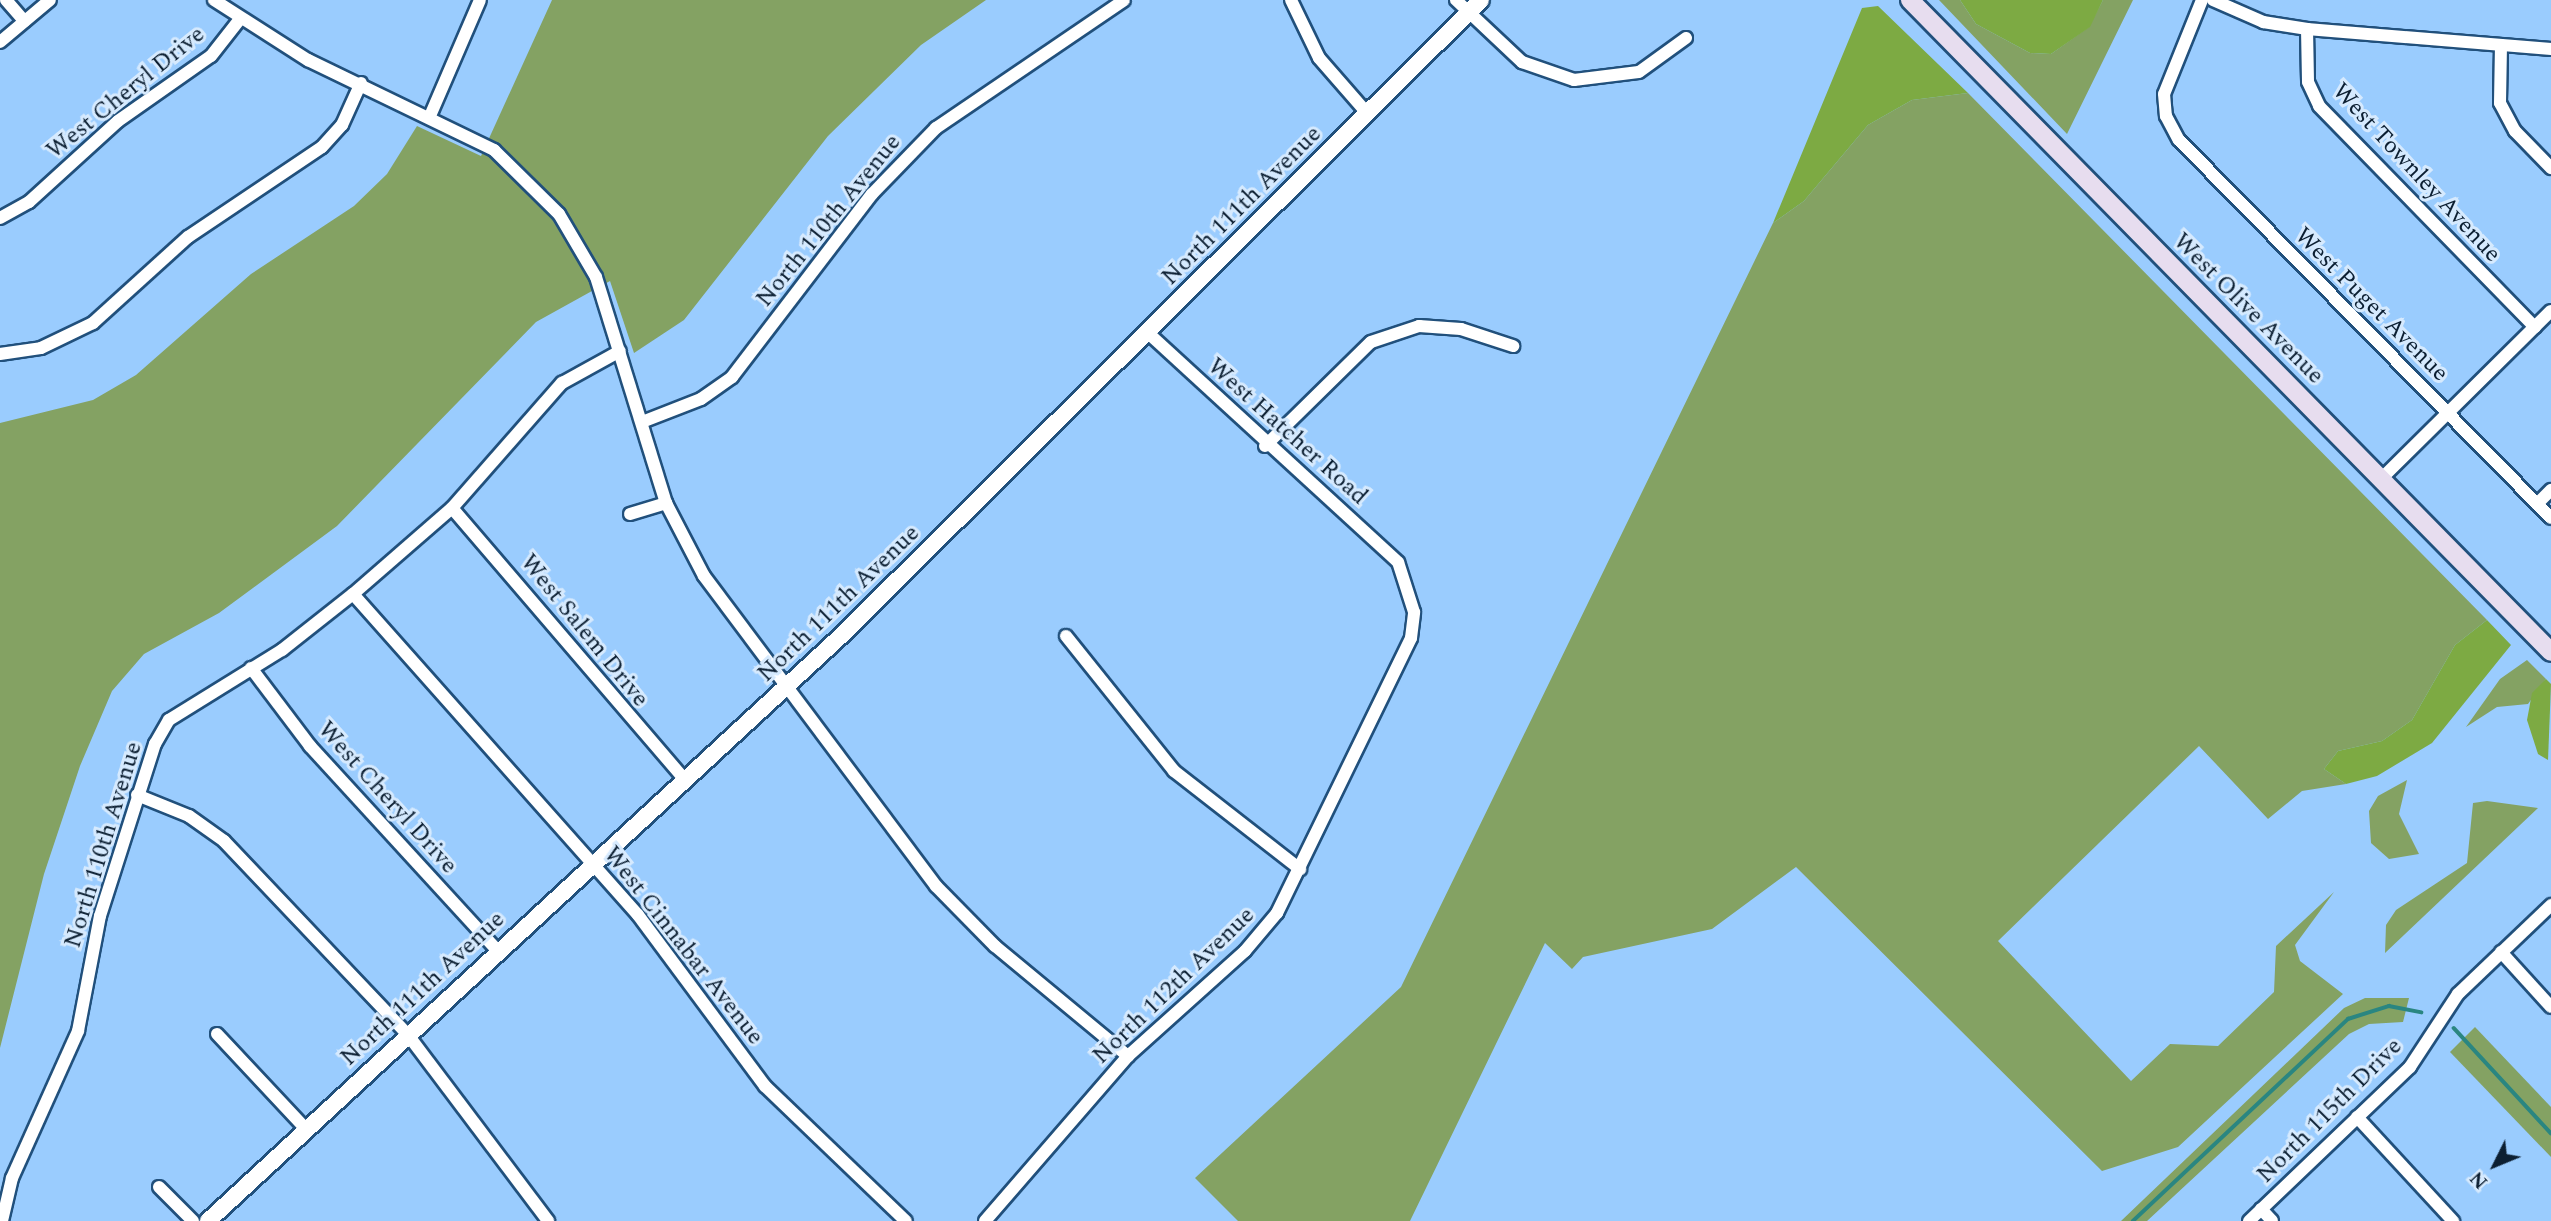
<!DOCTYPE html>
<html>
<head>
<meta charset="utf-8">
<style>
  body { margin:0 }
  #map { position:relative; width:2551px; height:1221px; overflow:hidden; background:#9accfe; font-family:Spectral,serif }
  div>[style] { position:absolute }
  .green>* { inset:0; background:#84a263 }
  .forest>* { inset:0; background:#7daa43 }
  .stream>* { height:3.5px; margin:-1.75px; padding:0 1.75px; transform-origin:1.75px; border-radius:1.75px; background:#2a8681 }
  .roads { filter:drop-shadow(2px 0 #21507c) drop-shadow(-2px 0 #21507c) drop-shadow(0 2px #21507c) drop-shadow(0 -2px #21507c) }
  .minor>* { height:12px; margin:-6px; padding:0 6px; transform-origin:6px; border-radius:6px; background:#fff }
  .tertiary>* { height:16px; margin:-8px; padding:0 8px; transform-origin:8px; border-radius:8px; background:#fff }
  .secondary>* { height:18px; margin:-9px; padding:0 9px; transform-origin:9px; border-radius:9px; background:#e7ddef }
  span { translate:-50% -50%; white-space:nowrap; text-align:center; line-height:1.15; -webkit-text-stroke:6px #d6eafe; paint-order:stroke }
  .street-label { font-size:24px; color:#0c1f32 }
  .north { position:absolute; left:2460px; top:1130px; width:70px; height:70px; -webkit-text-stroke:5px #d6eafe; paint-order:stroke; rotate:227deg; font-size:19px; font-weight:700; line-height:28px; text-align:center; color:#0c1f32 }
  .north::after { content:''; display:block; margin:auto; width:24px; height:32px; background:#0c1f32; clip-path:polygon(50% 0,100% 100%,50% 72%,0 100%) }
</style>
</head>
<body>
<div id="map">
  <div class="green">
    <i style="clip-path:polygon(552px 0,986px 0,921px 45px,828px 136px,684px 320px,634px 353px,610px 281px,536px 322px,337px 526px,219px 613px,144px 654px,112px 691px,80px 766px,44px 874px,0 1048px,0 423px,93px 400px,136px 375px,251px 274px,354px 206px,387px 174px,417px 126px,481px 156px)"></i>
    <i style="clip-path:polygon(1939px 0,1960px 0,1976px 24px,2030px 53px,2051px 54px,2089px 27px,2103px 0,2133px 0,2067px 134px)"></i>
    <i style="clip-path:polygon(1968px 93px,2487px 620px,2455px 645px,2412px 720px,2382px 741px,2338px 751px,2324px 769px,2346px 784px,2302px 791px,2268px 819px,2199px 746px,1998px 941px,2131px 1081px,2170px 1044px,2218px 1046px,2274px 992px,2276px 946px,2334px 892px,2295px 945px,2300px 961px,2343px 994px,2178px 1147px,2102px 1171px,1796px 867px,1712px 929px,1583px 957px,1572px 969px,1545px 943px,1410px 1221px,1238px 1221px,1195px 1178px,1401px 987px,1773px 223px,1804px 201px,1868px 125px,1912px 100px)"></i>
    <i style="clip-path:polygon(2527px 660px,2546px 679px,2528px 704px,2497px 707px,2466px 727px,2500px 679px)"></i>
    <i style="clip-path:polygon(2407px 780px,2399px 814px,2419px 854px,2389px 859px,2371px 843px,2369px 811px,2378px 796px)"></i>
    <i style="clip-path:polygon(2487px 801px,2538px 808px,2385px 953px,2386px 925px,2396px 910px,2467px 863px,2473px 803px)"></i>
    <i style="clip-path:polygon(2365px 998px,2409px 998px,2403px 1022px,2369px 1024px,2349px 1034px,2147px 1221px,2121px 1221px,2344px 1008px)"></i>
    <i style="clip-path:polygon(2475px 1027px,2551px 1107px,2551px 1157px,2450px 1052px)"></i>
  </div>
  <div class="forest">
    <i style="clip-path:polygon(1960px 0,2103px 0,2090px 27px,2051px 54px,2030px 53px,1976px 24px)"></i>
    <i style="clip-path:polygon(1878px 6px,1968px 93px,1912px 100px,1868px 125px,1804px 201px,1773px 223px,1862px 8px)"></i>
    <i style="clip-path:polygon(2487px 620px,2511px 645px,2432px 743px,2377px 776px,2346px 784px,2324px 769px,2338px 751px,2382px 741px,2412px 720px,2455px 645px)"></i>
    <i style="clip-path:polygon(2546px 679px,2551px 684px,2548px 760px,2538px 754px,2527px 720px,2532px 693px)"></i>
  </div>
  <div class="stream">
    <i style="left:2454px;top:1028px;width:143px;rotate:47.3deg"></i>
    <i style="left:2133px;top:1221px;width:295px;rotate:-43.2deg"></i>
    <i style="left:2348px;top:1019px;width:43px;rotate:-17.6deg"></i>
    <i style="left:2389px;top:1006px;width:33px;rotate:11deg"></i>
  </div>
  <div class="roads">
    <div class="minor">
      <i style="left:6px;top:0;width:28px;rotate:49deg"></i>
      <i style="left:214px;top:0;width:112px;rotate:32.6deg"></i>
      <i style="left:308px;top:60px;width:207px;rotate:25.8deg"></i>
      <i style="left:494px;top:150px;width:91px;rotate:44.6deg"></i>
      <i style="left:559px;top:214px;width:73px;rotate:59.6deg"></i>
      <i style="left:596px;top:277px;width:237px;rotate:72.8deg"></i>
      <i style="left:666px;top:503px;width:82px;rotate:62.5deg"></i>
      <i style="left:704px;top:576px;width:387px;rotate:53.2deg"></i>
      <i style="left:936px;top:886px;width:84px;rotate:45.5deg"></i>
      <i style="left:995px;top:946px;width:173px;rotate:39.6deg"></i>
      <i style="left:1291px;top:0;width:64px;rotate:64.2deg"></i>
      <i style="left:1319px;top:58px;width:73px;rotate:48.9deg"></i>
      <i style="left:1456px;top:0;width:91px;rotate:43.2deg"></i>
      <i style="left:1522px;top:62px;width:55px;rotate:19.1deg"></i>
      <i style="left:1574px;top:80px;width:65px;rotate:-7deg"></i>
      <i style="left:1639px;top:72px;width:58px;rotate:-35.9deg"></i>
      <i style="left:2202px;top:0;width:101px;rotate:112deg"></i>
      <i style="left:2164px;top:94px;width:22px;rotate:85deg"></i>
      <i style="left:2166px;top:116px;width:27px;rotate:62deg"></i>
      <i style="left:2179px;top:140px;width:530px;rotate:45.46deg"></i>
      <i style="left:2213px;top:0;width:55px;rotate:23.7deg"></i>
      <i style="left:2263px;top:22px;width:45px;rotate:9deg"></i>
      <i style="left:2307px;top:29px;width:245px;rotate:4.7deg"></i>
      <i style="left:2307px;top:29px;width:53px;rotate:88.9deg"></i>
      <i style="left:2308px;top:82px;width:26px;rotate:65deg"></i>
      <i style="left:2319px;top:106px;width:309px;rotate:45.7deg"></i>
      <i style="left:0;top:42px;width:65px;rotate:-40deg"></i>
      <i style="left:2501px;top:45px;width:58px;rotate:91deg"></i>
      <i style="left:2500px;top:103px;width:32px;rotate:62deg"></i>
      <i style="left:2515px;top:131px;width:52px;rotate:45.8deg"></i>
      <i style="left:430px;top:116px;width:126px;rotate:-66.7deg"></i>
      <i style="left:0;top:218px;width:33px;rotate:-29deg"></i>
      <i style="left:29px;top:202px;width:120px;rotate:-42.3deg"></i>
      <i style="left:118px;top:121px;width:113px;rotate:-35deg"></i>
      <i style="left:211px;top:56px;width:47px;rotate:-51.9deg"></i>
      <i style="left:0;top:354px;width:41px;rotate:-8.3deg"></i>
      <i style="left:41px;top:348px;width:58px;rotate:-25.7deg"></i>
      <i style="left:93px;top:323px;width:128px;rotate:-42.2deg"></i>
      <i style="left:188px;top:237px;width:161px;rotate:-33.9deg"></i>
      <i style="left:322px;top:147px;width:30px;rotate:-48deg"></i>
      <i style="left:342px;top:125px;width:46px;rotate:-65.7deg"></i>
      <i style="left:642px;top:422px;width:63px;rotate:-21.3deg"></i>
      <i style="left:701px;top:399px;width:38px;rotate:-35deg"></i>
      <i style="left:732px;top:377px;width:230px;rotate:-52.6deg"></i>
      <i style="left:872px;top:194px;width:92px;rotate:-45.9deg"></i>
      <i style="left:936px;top:128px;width:227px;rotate:-34.2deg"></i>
      <i style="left:1265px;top:446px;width:148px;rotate:-44.5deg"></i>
      <i style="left:1371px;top:342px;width:51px;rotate:-18.4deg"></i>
      <i style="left:1419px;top:326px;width:42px;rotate:4.1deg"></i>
      <i style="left:1461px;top:329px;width:55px;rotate:18.1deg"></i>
      <i style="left:2381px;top:479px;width:239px;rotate:-44.7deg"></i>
      <i style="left:2537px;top:504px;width:20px;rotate:-45deg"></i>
      <i style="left:452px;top:508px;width:357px;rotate:49.4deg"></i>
      <i style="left:630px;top:514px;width:38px;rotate:-17deg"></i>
      <i style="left:353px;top:594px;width:429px;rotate:48.4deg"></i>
      <i style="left:638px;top:915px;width:213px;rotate:53.4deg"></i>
      <i style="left:765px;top:1086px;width:195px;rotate:43.8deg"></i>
      <i style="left:1066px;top:636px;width:173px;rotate:51.3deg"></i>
      <i style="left:1174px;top:771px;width:160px;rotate:37.9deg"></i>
      <i style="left:251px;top:668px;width:98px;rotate:52.9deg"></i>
      <i style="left:310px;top:746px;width:278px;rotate:47.5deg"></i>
      <i style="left:137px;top:795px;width:56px;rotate:22deg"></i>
      <i style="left:189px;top:816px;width:43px;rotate:35.5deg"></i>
      <i style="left:224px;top:841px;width:267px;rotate:46.5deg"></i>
      <i style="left:408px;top:1035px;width:233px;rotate:53deg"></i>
      <i style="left:2501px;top:952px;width:74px;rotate:47.7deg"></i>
      <i style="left:217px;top:1034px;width:130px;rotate:46.9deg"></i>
      <i style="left:2357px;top:1117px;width:142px;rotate:47.3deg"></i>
      <i style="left:159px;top:1187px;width:48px;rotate:45deg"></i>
      <i style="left:2261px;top:1209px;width:16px;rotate:47deg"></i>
      <i style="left:2px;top:1221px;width:44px;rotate:-76.9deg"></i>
      <i style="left:12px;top:1178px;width:161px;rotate:-65.8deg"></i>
      <i style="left:78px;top:1031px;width:117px;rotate:-79.2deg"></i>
      <i style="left:100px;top:916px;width:181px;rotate:-72.3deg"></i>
      <i style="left:155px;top:744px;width:28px;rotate:-60deg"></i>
      <i style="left:169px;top:720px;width:133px;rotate:-31.8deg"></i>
      <i style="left:282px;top:650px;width:90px;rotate:-38.3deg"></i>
      <i style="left:353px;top:594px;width:131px;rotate:-41deg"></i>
      <i style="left:452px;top:508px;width:167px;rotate:-48.7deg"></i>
      <i style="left:562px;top:383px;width:66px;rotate:-28.9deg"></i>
      <i style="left:985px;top:1221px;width:218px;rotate:-49.1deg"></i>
      <i style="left:1128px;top:1056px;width:157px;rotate:-41.9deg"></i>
      <i style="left:1245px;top:951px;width:50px;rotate:-49.9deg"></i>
      <i style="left:1277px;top:913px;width:306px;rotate:-64deg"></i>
      <i style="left:1411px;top:638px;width:26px;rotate:-83deg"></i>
      <i style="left:1414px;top:612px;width:52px;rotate:-107.7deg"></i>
      <i style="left:1398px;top:562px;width:339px;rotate:-137.5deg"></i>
      <i style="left:2249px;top:1221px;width:223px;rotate:-43.7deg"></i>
      <i style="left:2410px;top:1067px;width:87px;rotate:-56.7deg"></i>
      <i style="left:2458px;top:994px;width:129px;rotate:-43.7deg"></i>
    </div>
    <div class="tertiary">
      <i style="left:208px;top:1221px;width:865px;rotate:-42.75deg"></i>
      <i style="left:843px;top:634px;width:899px;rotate:-44.82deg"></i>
    </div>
    <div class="secondary">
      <i style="left:1910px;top:0;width:914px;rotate:45.49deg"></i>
    </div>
  </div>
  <div class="street-label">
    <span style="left:126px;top:93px;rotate:-39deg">West Cheryl Drive</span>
    <span style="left:2416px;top:173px;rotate:47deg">West Townley Avenue</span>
    <span style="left:1242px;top:206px;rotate:-45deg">North 111th Avenue</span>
    <span style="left:829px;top:221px;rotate:-51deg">North 110th Avenue</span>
    <span style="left:2371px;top:305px;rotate:45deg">West Puget Avenue</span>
    <span style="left:2248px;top:309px;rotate:45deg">West Olive Avenue</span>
    <span style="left:1287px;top:432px;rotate:42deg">West Hatcher Road</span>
    <span style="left:839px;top:604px;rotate:-44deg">North 111th Avenue</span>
    <span style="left:584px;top:631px;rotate:51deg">West Salem Drive</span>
    <span style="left:387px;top:798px;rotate:48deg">West Cheryl Drive</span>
    <span style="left:104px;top:845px;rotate:-73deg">North 110th Avenue</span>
    <span style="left:683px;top:946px;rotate:52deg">West Cinnabar Avenue</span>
    <span style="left:1174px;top:986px;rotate:-44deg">North 112th Avenue</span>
    <span style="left:423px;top:989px;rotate:-43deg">North 111th Avenue</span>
    <span style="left:2330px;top:1111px;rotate:-45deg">North 115th Drive</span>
  </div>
  <div class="north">N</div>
</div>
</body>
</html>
